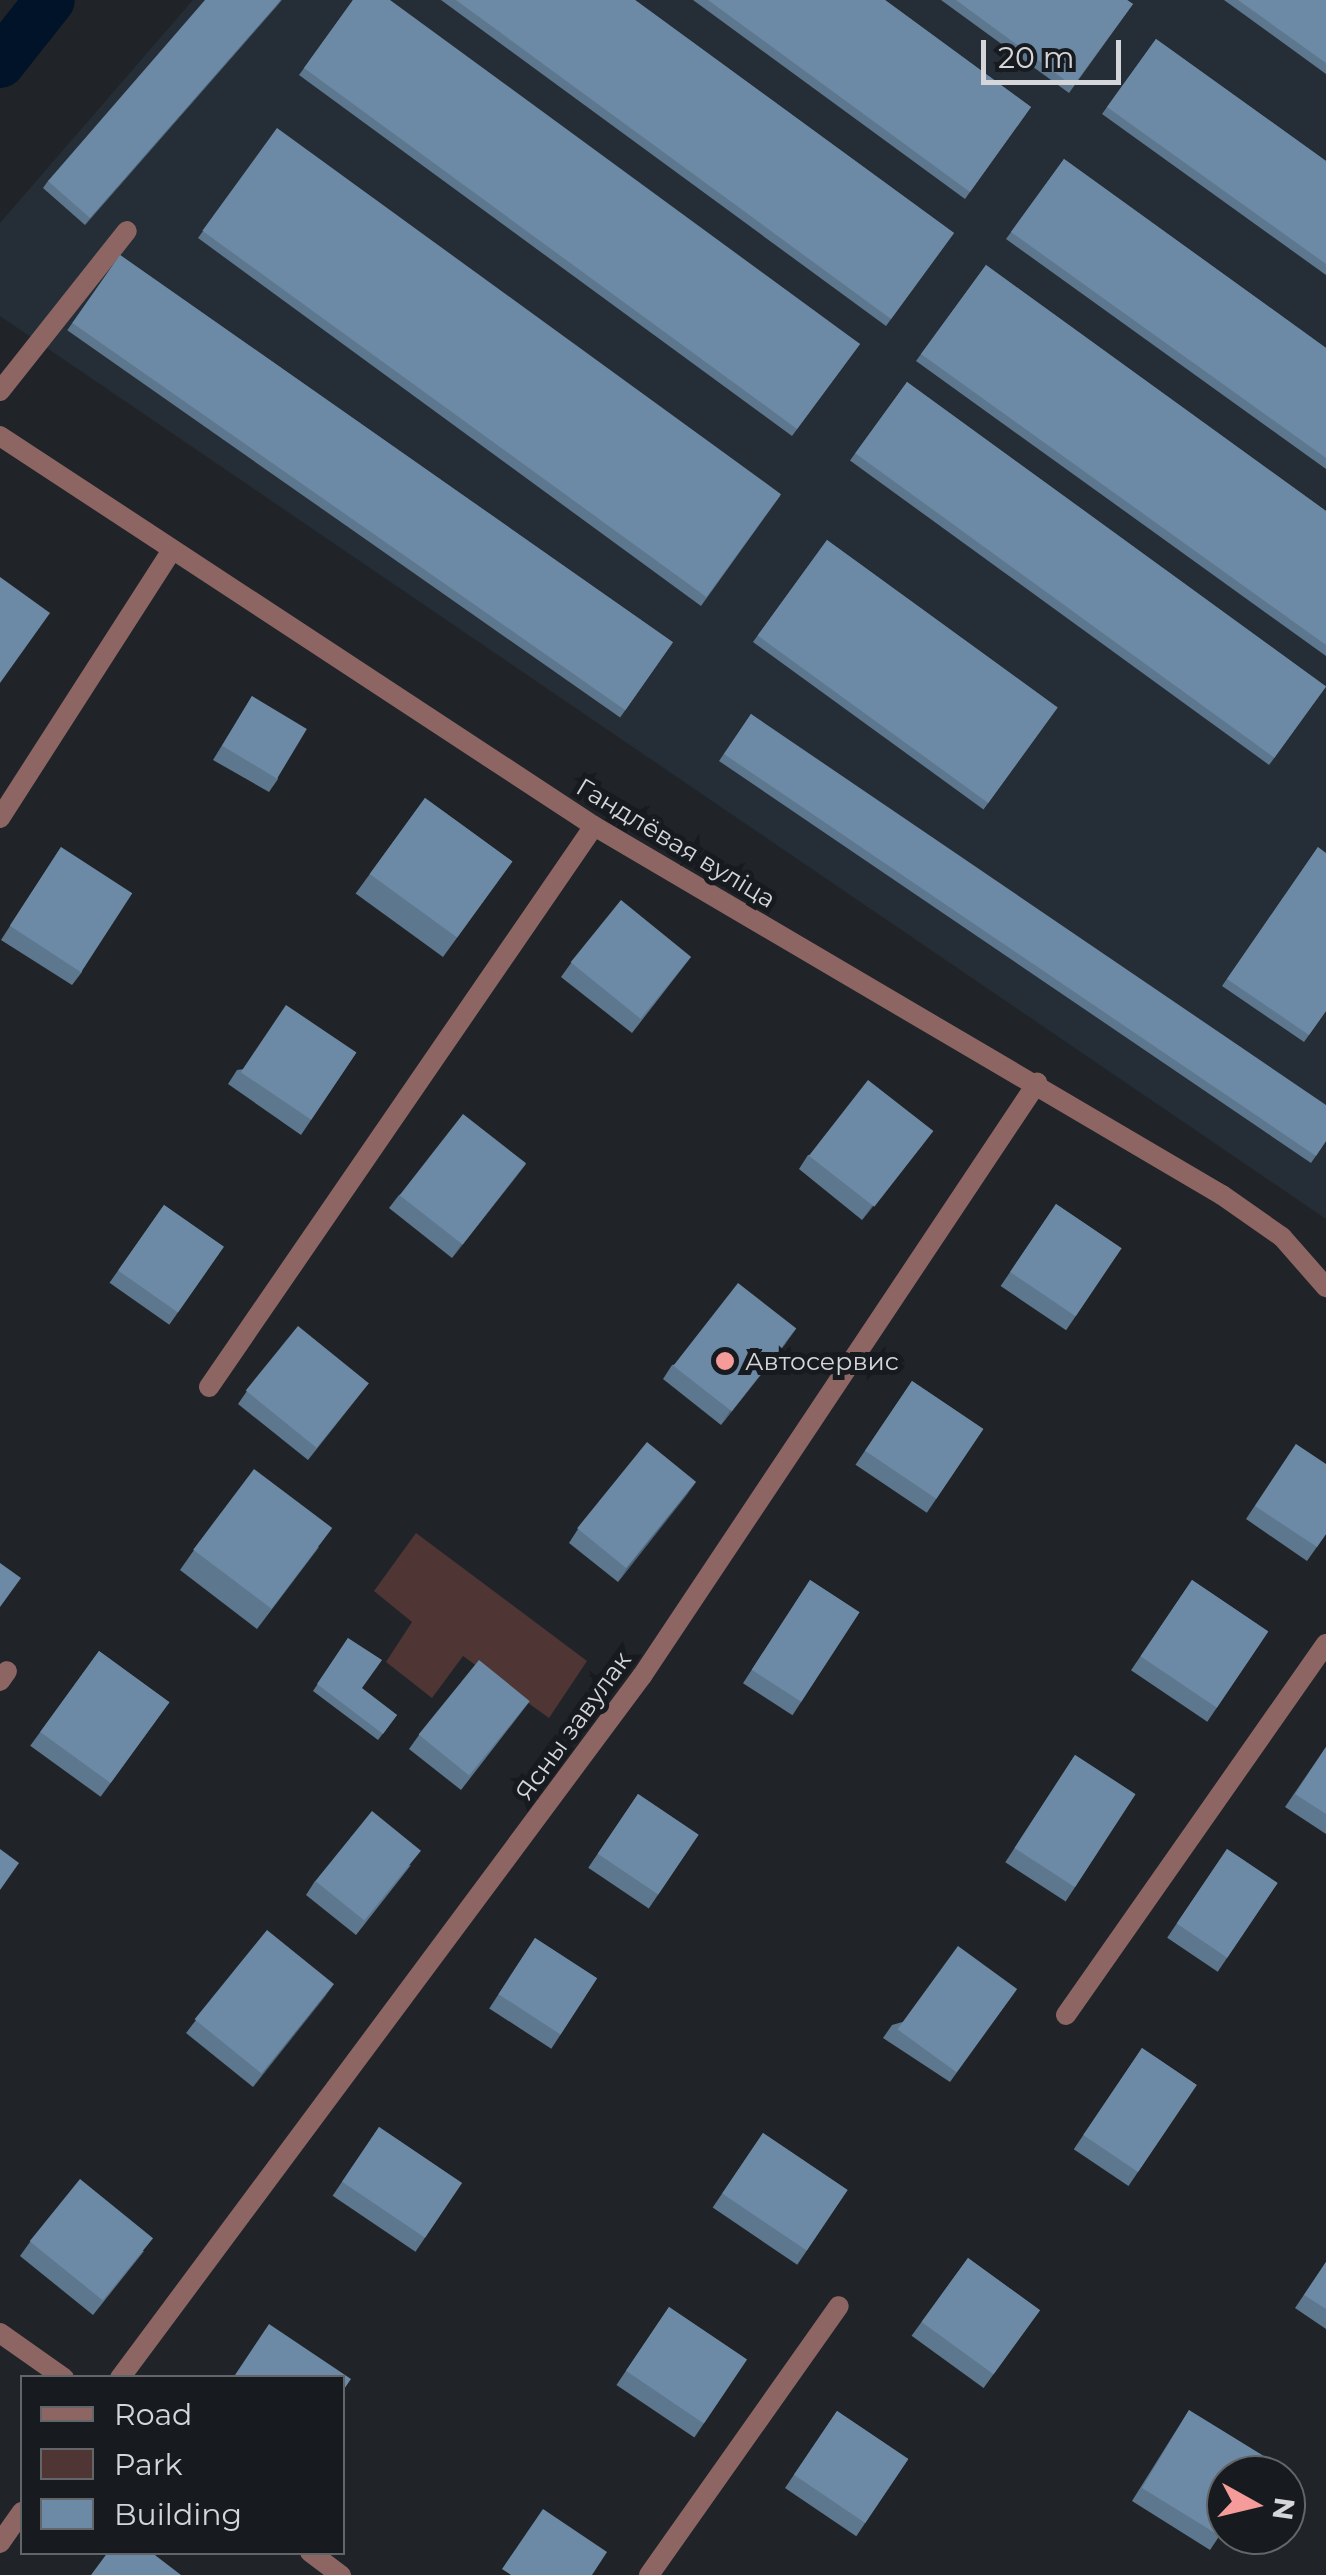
<!DOCTYPE html>
<html>
<head>
<meta charset="utf-8">
<style>
  body { margin:0 }
  #map { position:relative; width:1326px; height:2575px; overflow:hidden; background:#202428; font-family:Montserrat,sans-serif }
  div>[style] { position:absolute }
  .built>* { inset:0; background:#252e36 }
  .green>* { inset:0; background:#4f3534 }
  .canal>* { height:50px; margin:-25px; padding:0 25px; transform-origin:25px; border-radius:25px; background:#001328 }
  .lane>* { height:20px; margin:-10px; padding:0 10px; transform-origin:10px; border-radius:10px; background:#8d6664 }
  .street>* { height:20px; margin:-10px; padding:0 10px; transform-origin:10px; border-radius:10px; background:#8d6664 }
  .wall>* { inset:0; background:#5d778e; transform-origin:0 0 }
  .shaded-wall>* { inset:0; background:#4c6174 }
  .building>* { inset:0; background:#6c8aa5; transform-origin:0 0 }
  .dots>* { width:28px; height:28px; translate:-50% -50%; box-sizing:border-box; border:5px solid #171b1f; border-radius:50% }
  span { translate:-50% -50%; white-space:nowrap; text-align:center; line-height:1.15; -webkit-text-stroke:10px #171b1f; paint-order:stroke }
  .street-label { font-size:25px; color:#d4d6d9 }
  .poi-label { font-size:25px; color:#d4d6d9 }
  .left { translate:0 -50%; text-align:left }
  .legend { position:absolute; left:20px; top:2375px; width:325px; height:180px; box-sizing:border-box; background:#171b1f; border:2px solid #636669; margin:0; padding:12px 18px; list-style:none; font-size:30px; color:#d4d6d9 }
  .legend li { display:flex; align-items:center; gap:20px; height:50px }
  .legend b { width:50px; border:2px solid #636669 }
  .north { position:absolute; left:1206px; top:2455px; width:100px; height:100px; box-sizing:border-box; background:#171b1f; border:2px solid #636669; border-radius:50%; rotate:98deg; font-size:28px; font-weight:700; line-height:40px; text-align:center; color:#d4d6d9 }
  .north::after { content:''; display:block; margin:auto; width:35px; height:45px; background:#f59b99; clip-path:polygon(50% 0,100% 100%,50% 72%,0 100%) }
  .scale { position:absolute; left:981px; top:40px; width:140px; height:45px; box-sizing:border-box; border:5px solid #d4d6d9; border-top:0; padding-left:12px; font-size:30px; line-height:35px; white-space:nowrap; color:#d4d6d9; -webkit-text-stroke:8px #171b1f; paint-order:stroke }
</style>
</head>
<body>
<div id="map">
  <div class="built">
    <i style="clip-path:polygon(193px 0,1326px 0,1326px 1219px,0 316px,0 223px)"></i>
  </div>
  <div class="green">
    <i style="clip-path:polygon(416px 1533px,587px 1661px,549px 1718px,463px 1656px,432px 1698px,386px 1662px,412px 1622px,374px 1591px)"></i>
  </div>
  <div class="canal">
    <i style="left:0;top:63px;width:80px;rotate:-51.6deg"></i>
  </div>
  <div class="lane">
    <i style="left:0;top:391px;width:204px;rotate:-51.6deg"></i>
    <i style="left:0;top:818px;width:318px;rotate:-57.3deg"></i>
    <i style="left:209px;top:1387px;width:680px;rotate:-55.54deg"></i>
    <i style="left:0;top:1681px;width:12px;rotate:-55deg"></i>
    <i style="left:1066px;top:2015px;width:453px;rotate:-55deg"></i>
    <i style="left:649px;top:2575px;width:329px;rotate:-54.8deg"></i>
  </div>
  <div class="street">
    <i style="left:0;top:436px;width:711px;rotate:33.29deg"></i>
    <i style="left:594px;top:826px;width:728px;rotate:30.44deg"></i>
    <i style="left:1222px;top:1195px;width:73px;rotate:35deg"></i>
    <i style="left:1282px;top:1237px;width:67px;rotate:48.7deg"></i>
    <i style="left:0;top:2333px;width:78px;rotate:35.1deg"></i>
    <i style="left:120px;top:2378px;width:875px;rotate:-53.37deg"></i>
    <i style="left:642px;top:1676px;width:713px;rotate:-56.33deg"></i>
    <i style="left:0;top:2543px;width:38px;rotate:-55deg"></i>
    <i style="left:310px;top:2552px;width:39px;rotate:37deg"></i>
  </div>
  <div class="wall">
    <i style="clip-path:polygon(282px 0,85px 225px,43px 188px,48px 181px)"></i>
    <i style="clip-path:polygon(353px 0,860px 344px,792px 436px,299px 75px)"></i>
    <i style="clip-path:polygon(441px 0,635px 0,954px 233px,886px 326px)"></i>
    <i style="clip-path:polygon(693px 0,885px 0,1031px 107px,965px 199px)"></i>
    <i style="clip-path:polygon(941px 0,1127px 0,1133px 4px,1069px 93px)"></i>
    <i style="clip-path:polygon(1224px 0,1326px 0,1326px 74px)"></i>
    <i style="clip-path:polygon(1156px 39px,1326px 161px,1326px 275px,1102px 114px)"></i>
    <i style="clip-path:polygon(1064px 159px,1326px 348px,1326px 469px,1006px 239px)"></i>
    <i style="clip-path:polygon(203px 231px,780px 496px,701px 606px,198px 238px)"></i>
    <i style="left:120px;top:255px;width:675px;height:92px;rotate:35deg"></i>
    <i style="clip-path:polygon(986px 265px,1326px 511px,1326px 656px,916px 361px)"></i>
    <i style="left:907px;top:382px;width:518px;height:97px;rotate:36deg"></i>
    <i style="left:827px;top:540px;width:285px;height:126px;rotate:36deg"></i>
    <i style="clip-path:polygon(252px 696px,278px 779px,269px 792px,213px 760px)"></i>
    <i style="clip-path:polygon(751px 714px,1326px 1141px,1311px 1163px,719px 761px)"></i>
    <i style="left:425px;top:798px;width:108px;height:118px;rotate:36deg"></i>
    <i style="clip-path:polygon(61px 847px,82px 972px,72px 985px,1px 940px)"></i>
    <i style="clip-path:polygon(1318px 847px,1326px 1011px,1304px 1042px,1222px 986px)"></i>
    <i style="clip-path:polygon(691px 957px,632px 1033px,561px 977px,571px 963px)"></i>
    <i style="clip-path:polygon(356px 1053px,301px 1135px,228px 1084px,237px 1070px)"></i>
    <i style="clip-path:polygon(923px 1144px,862px 1220px,799px 1169px,808px 1155px)"></i>
    <i style="clip-path:polygon(526px 1164px,452px 1258px,389px 1208px,399px 1195px)"></i>
    <i style="left:1056px;top:1204px;width:79px;height:99px;rotate:34deg"></i>
    <i style="left:164px;top:1205px;width:73px;height:95px;rotate:35deg"></i>
    <i style="clip-path:polygon(786px 1343px,721px 1425px,663px 1379px,672px 1365px)"></i>
    <i style="left:912px;top:1381px;width:86px;height:101px;rotate:34deg"></i>
    <i style="clip-path:polygon(369px 1383px,308px 1460px,238px 1404px,247px 1391px)"></i>
    <i style="clip-path:polygon(1296px 1444px,1326px 1534px,1307px 1561px,1246px 1519px)"></i>
    <i style="clip-path:polygon(696px 1482px,618px 1582px,569px 1543px,578px 1529px)"></i>
    <i style="clip-path:polygon(319px 1547px,257px 1629px,180px 1570px,194px 1550px)"></i>
    <i style="left:810px;top:1580px;width:59px;height:123px;rotate:33deg"></i>
    <i style="left:1192px;top:1580px;width:92px;height:109px;rotate:34deg"></i>
    <i style="clip-path:polygon(348px 1638px,362px 1689px,397px 1715px,378px 1740px,313px 1691px)"></i>
    <i style="left:99px;top:1651px;width:87px;height:117px;rotate:36deg"></i>
    <i style="clip-path:polygon(530px 1701px,461px 1790px,409px 1749px,419px 1735px)"></i>
    <i style="clip-path:polygon(1326px 1747px,1326px 1834px,1285px 1807px)"></i>
    <i style="left:1075px;top:1755px;width:72px;height:128px;rotate:33deg"></i>
    <i style="left:638px;top:1794px;width:73px;height:89px;rotate:34deg"></i>
    <i style="left:1227px;top:1849px;width:61px;height:107px;rotate:34deg"></i>
    <i style="clip-path:polygon(411px 1865px,356px 1935px,306px 1895px,315px 1881px)"></i>
    <i style="left:535px;top:1938px;width:74px;height:84px;rotate:33deg"></i>
    <i style="clip-path:polygon(334px 1984px,253px 2087px,186px 2033px,196px 2020px)"></i>
    <i style="clip-path:polygon(1017px 1989px,950px 2082px,883px 2038px,892px 2025px)"></i>
    <i style="left:1142px;top:2048px;width:66px;height:122px;rotate:34deg"></i>
    <i style="left:379px;top:2127px;width:100px;height:83px;rotate:34deg"></i>
    <i style="left:763px;top:2133px;width:102px;height:90px;rotate:34deg"></i>
    <i style="clip-path:polygon(30px 2242px,144px 2251px,93px 2315px,20px 2256px)"></i>
    <i style="left:968px;top:2258px;width:89px;height:96px;rotate:36deg"></i>
    <i style="clip-path:polygon(1326px 2262px,1326px 2329px,1295px 2308px)"></i>
    <i style="left:669px;top:2307px;width:94px;height:94px;rotate:34deg"></i>
    <i style="clip-path:polygon(1189px 2410px,1226px 2526px,1210px 2550px,1132px 2501px)"></i>
    <i style="left:837px;top:2411px;width:86px;height:93px;rotate:34deg"></i>
  </div>
  <div class="shaded-wall">
    <i style="clip-path:polygon(281px 0,282px 0,85px 225px,90px 218px)"></i>
    <i style="clip-path:polygon(933px 1131px,923px 1144px,862px 1220px,872px 1206px)"></i>
    <i style="clip-path:polygon(526px 1164px,516px 1177px,452px 1258px,461px 1245px)"></i>
    <i style="clip-path:polygon(796px 1329px,786px 1343px,721px 1425px,730px 1411px)"></i>
    <i style="clip-path:polygon(696px 1482px,686px 1496px,618px 1582px,627px 1568px)"></i>
    <i style="clip-path:polygon(334px 1984px,324px 1998px,253px 2087px,263px 2073px)"></i>
  </div>
  <div class="building">
    <i style="clip-path:polygon(205px 0,281px 0,90px 218px,48px 181px)"></i>
    <i style="clip-path:polygon(353px 0,390px 0,860px 344px,797px 429px,304px 68px)"></i>
    <i style="clip-path:polygon(456px 0,635px 0,954px 233px,891px 319px)"></i>
    <i style="clip-path:polygon(708px 0,885px 0,1031px 107px,970px 192px)"></i>
    <i style="clip-path:polygon(956px 0,1127px 0,1133px 4px,1073px 86px)"></i>
    <i style="clip-path:polygon(1238px 0,1326px 0,1326px 63px)"></i>
    <i style="clip-path:polygon(1156px 39px,1326px 161px,1326px 264px,1107px 107px)"></i>
    <i style="left:277px;top:128px;width:623px;height:127px;rotate:36deg"></i>
    <i style="clip-path:polygon(1064px 159px,1326px 348px,1326px 458px,1011px 232px)"></i>
    <i style="left:120px;top:255px;width:675px;height:83px;rotate:35deg"></i>
    <i style="clip-path:polygon(986px 265px,1326px 511px,1326px 645px,921px 354px)"></i>
    <i style="left:907px;top:382px;width:518px;height:88px;rotate:36deg"></i>
    <i style="left:827px;top:540px;width:285px;height:118px;rotate:36deg"></i>
    <i style="clip-path:polygon(0 577px,50px 613px,0 683px)"></i>
    <i style="left:252px;top:696px;width:64px;height:58px;rotate:31deg"></i>
    <i style="clip-path:polygon(751px 714px,1326px 1105px,1326px 1141px,1316px 1156px,724px 754px)"></i>
    <i style="left:425px;top:798px;width:108px;height:94px;rotate:36deg"></i>
    <i style="left:61px;top:847px;width:85px;height:94px;rotate:33deg"></i>
    <i style="clip-path:polygon(1318px 847px,1326px 853px,1326px 1011px,1309px 1035px,1227px 979px)"></i>
    <i style="left:621px;top:900px;width:90px;height:80px;rotate:39deg"></i>
    <i style="left:286px;top:1005px;width:85px;height:81px;rotate:34deg"></i>
    <i style="left:868px;top:1080px;width:83px;height:96px;rotate:38deg"></i>
    <i style="left:463px;top:1114px;width:80px;height:103px;rotate:38deg"></i>
    <i style="left:1056px;top:1204px;width:79px;height:82px;rotate:34deg"></i>
    <i style="left:164px;top:1205px;width:73px;height:80px;rotate:35deg"></i>
    <i style="left:738px;top:1283px;width:74px;height:105px;rotate:38deg"></i>
    <i style="left:298px;top:1326px;width:91px;height:83px;rotate:39deg"></i>
    <i style="left:912px;top:1381px;width:86px;height:84px;rotate:34deg"></i>
    <i style="left:647px;top:1442px;width:63px;height:111px;rotate:39deg"></i>
    <i style="clip-path:polygon(1296px 1444px,1326px 1464px,1326px 1534px,1317px 1547px,1255px 1506px)"></i>
    <i style="left:254px;top:1469px;width:98px;height:101px;rotate:37deg"></i>
    <i style="clip-path:polygon(0 1563px,21px 1578px,0 1607px)"></i>
    <i style="left:810px;top:1580px;width:59px;height:107px;rotate:33deg"></i>
    <i style="left:1192px;top:1580px;width:92px;height:92px;rotate:34deg"></i>
    <i style="clip-path:polygon(348px 1638px,382px 1660px,362px 1688px,397px 1715px,383px 1734px,317px 1684px)"></i>
    <i style="left:99px;top:1651px;width:87px;height:100px;rotate:36deg"></i>
    <i style="left:479px;top:1660px;width:65px;height:96px;rotate:39deg"></i>
    <i style="clip-path:polygon(1326px 1747px,1326px 1814px,1295px 1794px)"></i>
    <i style="left:1075px;top:1755px;width:72px;height:111px;rotate:33deg"></i>
    <i style="left:638px;top:1794px;width:73px;height:72px;rotate:34deg"></i>
    <i style="left:372px;top:1811px;width:63px;height:90px;rotate:39deg"></i>
    <i style="clip-path:polygon(0 1849px,19px 1863px,0 1890px)"></i>
    <i style="left:1227px;top:1849px;width:61px;height:90px;rotate:34deg"></i>
    <i style="left:267px;top:1930px;width:86px;height:115px;rotate:39deg"></i>
    <i style="left:535px;top:1938px;width:74px;height:67px;rotate:33deg"></i>
    <i style="left:958px;top:1946px;width:73px;height:103px;rotate:36deg"></i>
    <i style="left:1142px;top:2048px;width:66px;height:105px;rotate:34deg"></i>
    <i style="left:379px;top:2127px;width:100px;height:66px;rotate:34deg"></i>
    <i style="left:763px;top:2133px;width:102px;height:73px;rotate:34deg"></i>
    <i style="left:80px;top:2179px;width:94px;height:80px;rotate:39deg"></i>
    <i style="left:968px;top:2258px;width:89px;height:79px;rotate:36deg"></i>
    <i style="clip-path:polygon(1326px 2262px,1326px 2309px,1304px 2295px)"></i>
    <i style="left:669px;top:2307px;width:94px;height:77px;rotate:34deg"></i>
    <i style="clip-path:polygon(269px 2324px,351px 2379px,342px 2392px,342px 2378px,233px 2378px)"></i>
    <i style="clip-path:polygon(1189px 2410px,1267px 2458px,1257px 2475px,1226px 2475px,1226px 2526px,1220px 2536px,1142px 2488px)"></i>
    <i style="left:837px;top:2411px;width:86px;height:77px;rotate:34deg"></i>
    <i style="clip-path:polygon(543px 2509px,607px 2552px,592px 2575px,511px 2575px,502px 2569px)"></i>
    <i style="clip-path:polygon(108px 2552px,151px 2552px,181px 2575px,91px 2575px)"></i>
  </div>
  <div class="dots">
    <i style="left:725px;top:1361px;background:#f59b99"></i>
  </div>
  <div class="street-label">
    <span style="left:676px;top:843px;rotate:31deg">Гандлёвая вуліца</span>
    <span style="left:573px;top:1726px;rotate:-54deg">Ясны завулак</span>
  </div>
  <div class="poi-label">
    <span class="left" style="left:745px;top:1361px">Автосервис</span>
  </div>
  <ul class="legend">
  <li><b style="height:12px;background:#8d6664"></b>Road</li>
  <li><b style="height:28px;background:#4f3534"></b>Park</li>
  <li><b style="height:28px;background:#6c8aa5"></b>Building</li>
  </ul>
  <div class="north">N</div>
  <div class="scale">20 m</div>
</div>
</body>
</html>
